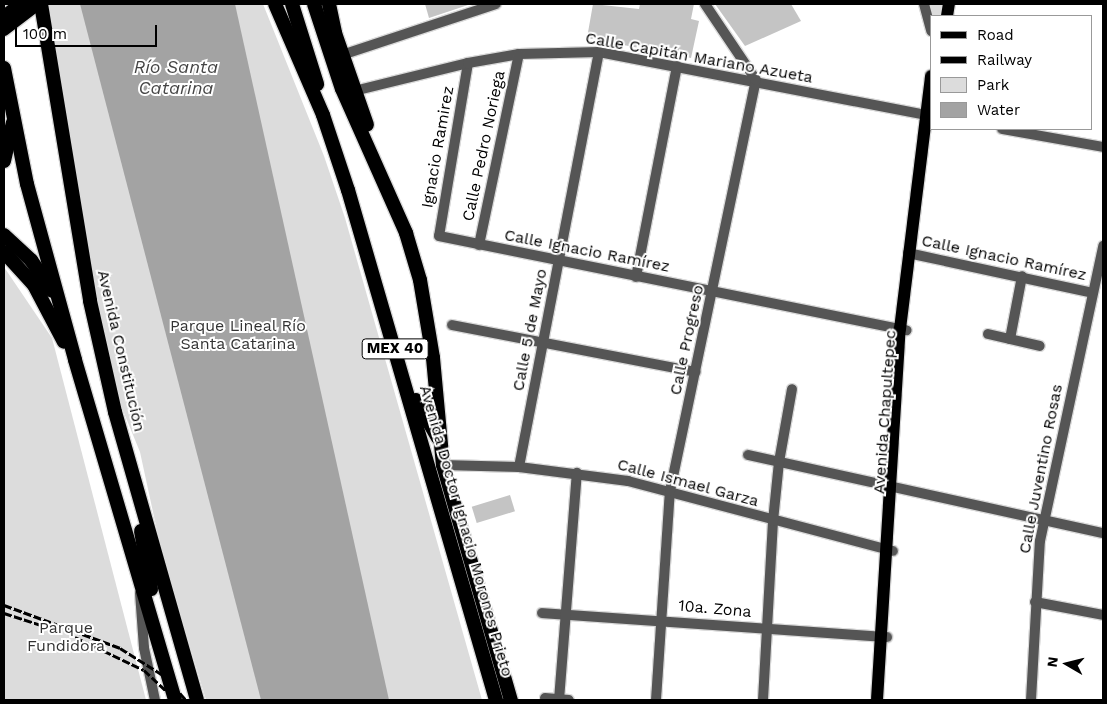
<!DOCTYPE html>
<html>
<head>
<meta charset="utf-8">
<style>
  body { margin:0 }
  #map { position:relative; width:1107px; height:704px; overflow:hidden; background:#fff; font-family:"Work Sans",sans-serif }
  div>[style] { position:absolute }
  .green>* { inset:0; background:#dcdcdc }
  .water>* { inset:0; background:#a3a3a3 }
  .building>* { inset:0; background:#c4c4c4; transform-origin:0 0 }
  .roads { filter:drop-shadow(1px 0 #dbdbdb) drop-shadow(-1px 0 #dbdbdb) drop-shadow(0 1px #dbdbdb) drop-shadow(0 -1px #dbdbdb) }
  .minor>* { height:10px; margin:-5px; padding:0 5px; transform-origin:5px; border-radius:5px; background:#555 }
  .major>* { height:12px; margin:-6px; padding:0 6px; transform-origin:6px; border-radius:6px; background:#000 }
  .highway>* { height:14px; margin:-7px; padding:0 7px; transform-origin:7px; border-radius:7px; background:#000 }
  .rail>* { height:3px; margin-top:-1.5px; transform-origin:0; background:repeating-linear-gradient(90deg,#000 0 8px,transparent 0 10.5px) }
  span { translate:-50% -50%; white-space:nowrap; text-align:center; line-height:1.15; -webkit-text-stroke:4px #fff; paint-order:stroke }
  .shield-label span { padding:1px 4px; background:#fff; border:1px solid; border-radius:4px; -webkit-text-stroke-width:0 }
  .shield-label { font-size:15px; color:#000; font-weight:700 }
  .street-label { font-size:16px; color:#000 }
  .park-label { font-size:16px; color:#333 }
  .water-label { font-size:18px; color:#444; font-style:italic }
  .frame { position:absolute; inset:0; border:5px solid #000; pointer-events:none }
  .legend { position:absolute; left:930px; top:15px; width:162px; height:115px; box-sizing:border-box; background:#fff; border:1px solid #999; margin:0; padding:6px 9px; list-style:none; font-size:15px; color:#000 }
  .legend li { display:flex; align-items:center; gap:10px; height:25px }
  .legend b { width:25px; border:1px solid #999 }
  .north { position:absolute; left:1042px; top:639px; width:50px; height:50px; -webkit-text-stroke:4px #fff; paint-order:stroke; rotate:278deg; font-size:14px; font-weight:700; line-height:20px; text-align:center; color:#000 }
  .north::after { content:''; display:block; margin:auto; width:18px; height:22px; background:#000; clip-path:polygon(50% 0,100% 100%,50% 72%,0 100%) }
  .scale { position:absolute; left:15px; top:25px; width:142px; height:22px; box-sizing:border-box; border:2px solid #000; border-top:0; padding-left:6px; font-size:15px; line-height:18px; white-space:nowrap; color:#000; -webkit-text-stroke:4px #fff; paint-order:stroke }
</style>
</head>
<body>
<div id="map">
  <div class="green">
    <i style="clip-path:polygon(49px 4px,263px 4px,324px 156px,345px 218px,482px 700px,206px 700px,161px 549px,140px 452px,115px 391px,90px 281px)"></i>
    <i style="clip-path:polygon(924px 4px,942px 4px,940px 16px,931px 16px)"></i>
    <i style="clip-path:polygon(4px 267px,52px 338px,146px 700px,4px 700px)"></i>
  </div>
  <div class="water">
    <i style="clip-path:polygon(80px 4px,235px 4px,389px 700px,261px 700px)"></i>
  </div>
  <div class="building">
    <i style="clip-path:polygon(425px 4px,468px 4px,468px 5px,429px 18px)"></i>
    <i style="clip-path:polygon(593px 4px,639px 9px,640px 4px,694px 4px,691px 19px,699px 21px,691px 58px,587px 38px)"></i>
    <i style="clip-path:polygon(715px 4px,791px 4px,801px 21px,745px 46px)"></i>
    <i style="left:510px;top:495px;width:17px;height:40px;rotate:73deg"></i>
  </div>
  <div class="roads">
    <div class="minor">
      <i style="left:924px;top:4px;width:28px;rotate:75deg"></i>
      <i style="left:342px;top:55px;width:162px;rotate:-18.3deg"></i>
      <i style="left:468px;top:63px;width:175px;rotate:99.5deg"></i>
      <i style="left:439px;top:236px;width:477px;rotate:11.4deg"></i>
      <i style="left:350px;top:92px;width:122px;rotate:-13.8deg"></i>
      <i style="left:468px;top:63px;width:52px;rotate:-10deg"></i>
      <i style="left:519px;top:54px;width:80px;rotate:-1.4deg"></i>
      <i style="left:599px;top:52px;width:338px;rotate:10.9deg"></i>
      <i style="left:1002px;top:129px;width:103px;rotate:10.1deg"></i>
      <i style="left:479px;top:245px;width:195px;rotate:-78.2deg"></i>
      <i style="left:908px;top:253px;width:189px;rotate:12.2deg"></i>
      <i style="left:636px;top:277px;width:215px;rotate:-79deg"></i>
      <i style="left:452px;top:325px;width:248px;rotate:10.9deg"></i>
      <i style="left:988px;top:334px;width:53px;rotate:13deg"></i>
      <i style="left:1010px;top:339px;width:64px;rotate:-79.2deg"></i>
      <i style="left:748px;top:455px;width:363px;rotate:12.4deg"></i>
      <i style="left:443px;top:465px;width:76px;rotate:1.5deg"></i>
      <i style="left:519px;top:467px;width:110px;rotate:7.3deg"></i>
      <i style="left:628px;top:481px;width:274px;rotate:14.8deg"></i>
      <i style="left:519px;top:467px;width:423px;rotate:-79.1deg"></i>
      <i style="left:140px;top:593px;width:55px;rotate:85.8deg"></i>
      <i style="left:144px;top:648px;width:53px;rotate:78.1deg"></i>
      <i style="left:1035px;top:602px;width:69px;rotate:10.8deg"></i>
      <i style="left:542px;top:613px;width:346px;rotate:4deg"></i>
      <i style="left:545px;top:698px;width:24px;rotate:5deg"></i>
      <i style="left:559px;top:700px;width:228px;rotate:-85.5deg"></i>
      <i style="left:656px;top:700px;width:209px;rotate:-86.2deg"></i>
      <i style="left:670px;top:491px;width:420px;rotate:-78.2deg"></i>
      <i style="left:756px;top:80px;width:92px;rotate:-123.9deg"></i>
      <i style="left:763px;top:700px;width:179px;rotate:-86.8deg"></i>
      <i style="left:773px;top:521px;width:59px;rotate:-84.2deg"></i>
      <i style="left:779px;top:462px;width:74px;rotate:-79.9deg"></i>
      <i style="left:1031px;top:700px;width:159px;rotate:-86.8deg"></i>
      <i style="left:1040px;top:541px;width:302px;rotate:-77.9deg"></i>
    </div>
    <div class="major">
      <i style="left:947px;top:16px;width:12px;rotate:-81deg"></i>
      <i style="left:4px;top:30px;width:43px;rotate:-37.4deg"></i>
      <i style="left:877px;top:700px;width:372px;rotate:-86.5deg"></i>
      <i style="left:900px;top:329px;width:255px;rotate:-83deg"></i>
    </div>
    <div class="highway">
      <i style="left:41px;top:4px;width:301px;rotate:80.6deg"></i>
      <i style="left:90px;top:301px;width:114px;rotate:77.3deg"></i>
      <i style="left:115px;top:412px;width:299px;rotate:74.1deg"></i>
      <i style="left:275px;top:4px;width:121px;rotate:66.6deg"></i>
      <i style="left:323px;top:115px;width:79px;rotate:71.6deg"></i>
      <i style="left:348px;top:190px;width:531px;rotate:73.82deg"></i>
      <i style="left:292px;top:4px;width:84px;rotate:72.6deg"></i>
      <i style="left:314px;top:4px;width:89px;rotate:71.8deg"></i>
      <i style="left:342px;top:89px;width:158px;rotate:66deg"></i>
      <i style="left:406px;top:233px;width:49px;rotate:73.4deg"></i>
      <i style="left:420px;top:280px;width:79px;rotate:80.5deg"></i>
      <i style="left:433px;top:358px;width:107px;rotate:84.7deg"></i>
      <i style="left:443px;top:465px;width:245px;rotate:73.9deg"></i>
      <i style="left:329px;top:4px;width:30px;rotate:78deg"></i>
      <i style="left:335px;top:33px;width:97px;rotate:70.8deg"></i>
      <i style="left:4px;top:17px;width:21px;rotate:-37deg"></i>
      <i style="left:4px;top:68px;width:118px;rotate:78.8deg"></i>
      <i style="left:27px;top:184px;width:182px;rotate:74.7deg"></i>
      <i style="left:75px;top:360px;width:354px;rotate:73.6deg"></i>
      <i style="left:4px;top:161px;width:39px;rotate:-77deg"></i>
      <i style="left:4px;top:235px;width:37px;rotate:43deg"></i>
      <i style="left:31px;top:260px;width:37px;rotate:56deg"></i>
      <i style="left:4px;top:252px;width:45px;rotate:47.7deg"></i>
      <i style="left:34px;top:285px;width:64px;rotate:62.2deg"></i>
      <i style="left:416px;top:400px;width:44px;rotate:59.9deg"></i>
      <i style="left:141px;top:531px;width:59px;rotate:80.2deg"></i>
    </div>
  </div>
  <div class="rail">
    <i style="left:4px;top:605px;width:124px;rotate:20.3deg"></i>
    <i style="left:120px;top:648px;width:54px;rotate:32.2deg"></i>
    <i style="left:166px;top:677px;width:30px;rotate:49deg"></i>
    <i style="left:4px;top:613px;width:45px;rotate:18deg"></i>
    <i style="left:75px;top:637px;width:76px;rotate:25.6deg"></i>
    <i style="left:144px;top:670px;width:44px;rotate:43.2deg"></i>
  </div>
  <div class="shield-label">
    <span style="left:395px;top:349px">MEX 40</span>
  </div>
  <div class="street-label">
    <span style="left:699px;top:58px;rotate:10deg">Calle Capitán Mariano Azueta</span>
    <span style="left:484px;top:146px;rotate:-78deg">Calle Pedro Noriega</span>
    <span style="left:438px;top:147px;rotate:-80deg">Ignacio Ramirez</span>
    <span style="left:587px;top:251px;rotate:11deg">Calle Ignacio Ramírez</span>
    <span style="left:1004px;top:258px;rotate:12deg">Calle Ignacio Ramírez</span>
    <span style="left:530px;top:330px;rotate:-79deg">Calle 5 de Mayo</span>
    <span style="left:687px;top:340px;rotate:-78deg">Calle Progreso</span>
    <span style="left:121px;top:351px;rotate:77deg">Avenida Constitución</span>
    <span style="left:885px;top:412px;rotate:-86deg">Avenida Chapultepec</span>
    <span style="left:1041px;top:469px;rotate:-79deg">Calle Juventino Rosas</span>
    <span style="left:688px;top:483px;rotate:15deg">Calle Ismael Garza</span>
    <span style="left:466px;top:531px;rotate:74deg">Avenida Doctor Ignacio Morones Prieto</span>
    <span style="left:715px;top:609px;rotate:5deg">10a. Zona</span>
  </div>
  <div class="park-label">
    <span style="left:238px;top:335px">Parque Lineal Río<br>Santa Catarina</span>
    <span style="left:66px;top:637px">Parque<br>Fundidora</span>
  </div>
  <div class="water-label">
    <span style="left:176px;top:78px">Río Santa<br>Catarina</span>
  </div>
  <div class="frame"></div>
  <ul class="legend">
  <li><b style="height:6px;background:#000"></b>Road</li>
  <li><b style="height:6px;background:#000"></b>Railway</li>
  <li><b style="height:14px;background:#dcdcdc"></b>Park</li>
  <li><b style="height:14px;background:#a3a3a3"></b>Water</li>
  </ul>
  <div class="north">N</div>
  <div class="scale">100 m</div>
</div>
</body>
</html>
